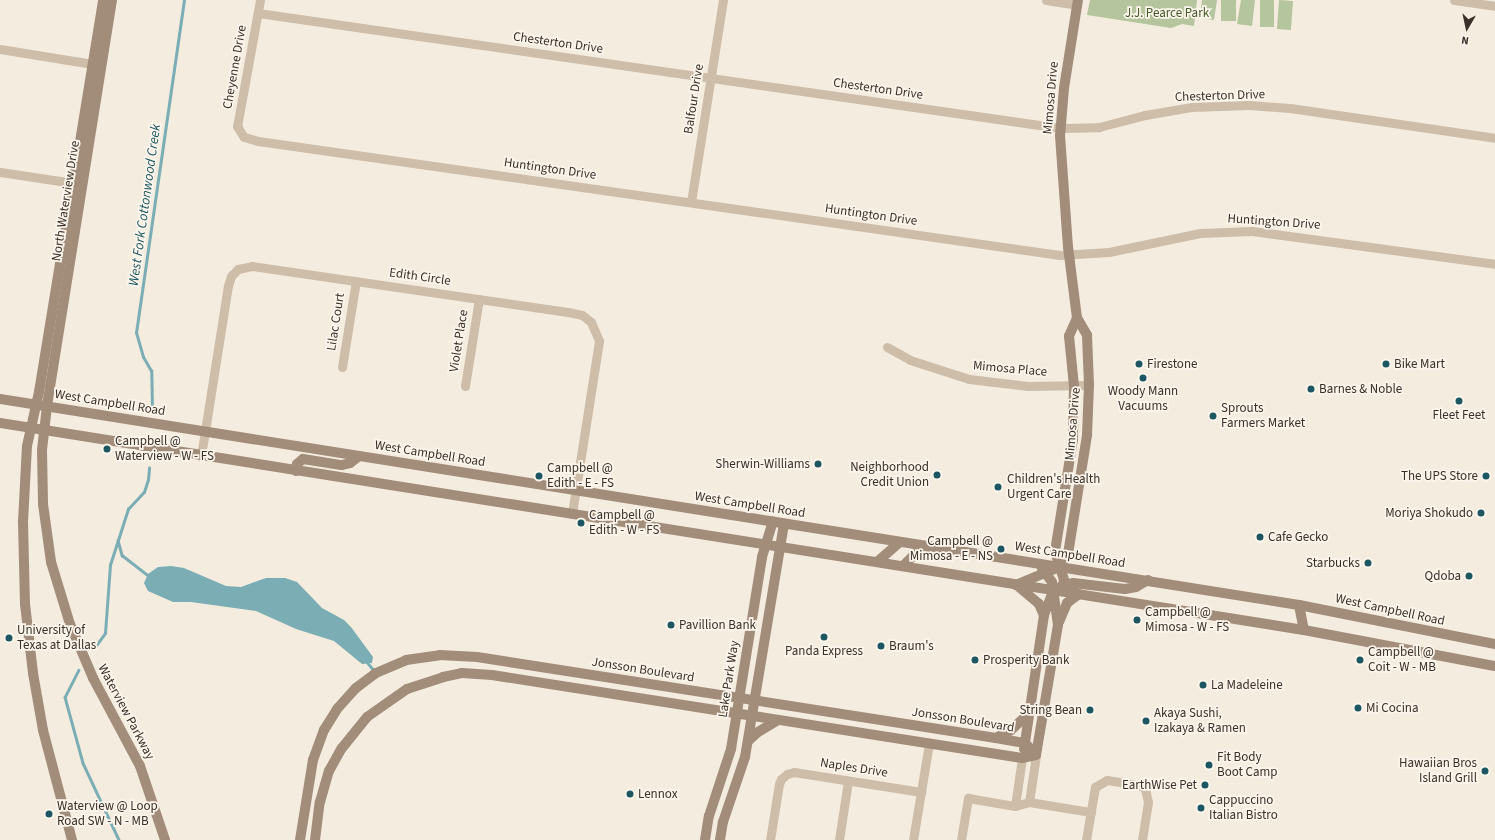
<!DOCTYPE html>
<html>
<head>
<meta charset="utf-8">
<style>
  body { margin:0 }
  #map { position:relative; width:1495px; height:840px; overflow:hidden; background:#f4ecdf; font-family:"Source Sans 3",sans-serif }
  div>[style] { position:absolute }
  .green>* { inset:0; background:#b5c59d; transform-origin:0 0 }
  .water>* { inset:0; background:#7badb4 }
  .stream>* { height:2.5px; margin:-1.25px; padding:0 1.25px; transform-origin:1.25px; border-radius:1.25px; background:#7badb4 }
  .street>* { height:9px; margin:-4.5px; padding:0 4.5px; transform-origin:4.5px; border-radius:4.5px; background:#cebda9 }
  .secondary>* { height:10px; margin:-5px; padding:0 5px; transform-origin:5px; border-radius:5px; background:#a28c7a }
  .dots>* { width:11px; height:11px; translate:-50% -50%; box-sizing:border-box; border:2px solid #fbf5ec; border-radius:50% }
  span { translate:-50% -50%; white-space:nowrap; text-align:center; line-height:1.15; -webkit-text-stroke:3.5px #fbf5ec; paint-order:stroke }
  .park-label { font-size:13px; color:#465b2b }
  .street-label { font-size:13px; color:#3b3029 }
  .poi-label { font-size:13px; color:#3b3029 }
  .left { translate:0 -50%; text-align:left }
  .right { translate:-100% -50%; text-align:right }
  .water-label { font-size:14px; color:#1c5660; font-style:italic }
  .north { position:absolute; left:1447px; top:8px; width:40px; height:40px; -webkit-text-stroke:3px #fbf5ec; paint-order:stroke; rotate:189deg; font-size:11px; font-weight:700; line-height:16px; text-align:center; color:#3b3029 }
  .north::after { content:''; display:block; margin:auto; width:14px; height:18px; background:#3b3029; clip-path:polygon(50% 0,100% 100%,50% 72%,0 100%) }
</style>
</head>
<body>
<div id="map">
  <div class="green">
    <i style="clip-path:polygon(1090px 0,1197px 0,1194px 26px,1182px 24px,1171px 28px,1087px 15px)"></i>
    <i style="clip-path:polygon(1202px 0,1217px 0,1214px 20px,1200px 18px)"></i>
    <i style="left:1221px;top:0;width:15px;height:21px"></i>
    <i style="clip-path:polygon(1241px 0,1255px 0,1252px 26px,1237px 24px)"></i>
    <i style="left:1260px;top:0;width:14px;height:27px"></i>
    <i style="left:1279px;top:0;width:14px;height:29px;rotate:4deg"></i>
  </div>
  <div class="water">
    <i style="clip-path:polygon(171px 566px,184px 568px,226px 586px,241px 587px,266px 578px,285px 578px,297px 582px,322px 608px,344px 620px,351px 627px,373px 657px,372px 663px,362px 664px,334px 641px,296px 629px,256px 611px,191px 602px,173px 602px,148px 591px,144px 583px,148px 574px,158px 567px)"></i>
  </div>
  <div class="stream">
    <i style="left:152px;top:410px;width:39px;rotate:-91deg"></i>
    <i style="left:151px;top:371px;width:16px;rotate:-120deg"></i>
    <i style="left:143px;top:357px;width:25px;rotate:-106deg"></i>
    <i style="left:136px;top:333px;width:336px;rotate:-81.8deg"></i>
    <i style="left:118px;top:540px;width:16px;rotate:75deg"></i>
    <i style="left:122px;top:555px;width:36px;rotate:38deg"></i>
    <i style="left:95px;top:647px;width:17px;rotate:-54deg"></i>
    <i style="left:105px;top:633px;width:68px;rotate:-85.8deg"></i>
    <i style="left:110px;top:565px;width:59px;rotate:-72.2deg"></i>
    <i style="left:128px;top:509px;width:23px;rotate:-47deg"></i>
    <i style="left:144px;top:492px;width:13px;rotate:-72deg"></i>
    <i style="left:148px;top:480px;width:12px;rotate:-85deg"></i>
    <i style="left:367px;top:662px;width:8px;rotate:50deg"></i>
    <i style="left:79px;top:670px;width:30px;rotate:117deg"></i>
    <i style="left:65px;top:697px;width:68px;rotate:74.7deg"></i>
    <i style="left:83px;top:763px;width:85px;rotate:64.9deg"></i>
  </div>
  <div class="street">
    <i style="left:260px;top:0;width:128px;rotate:100.3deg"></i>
    <i style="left:237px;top:126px;width:13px;rotate:58deg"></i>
    <i style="left:244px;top:137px;width:15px;rotate:16deg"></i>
    <i style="left:258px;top:141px;width:810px;rotate:8.09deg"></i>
    <i style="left:1060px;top:255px;width:49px;rotate:-3.5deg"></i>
    <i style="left:1109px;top:252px;width:93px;rotate:-11.8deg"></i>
    <i style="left:1200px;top:233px;width:52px;rotate:-2.2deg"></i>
    <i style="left:1252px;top:231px;width:245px;rotate:7.7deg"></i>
    <i style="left:1046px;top:0;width:31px;rotate:9deg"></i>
    <i style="left:1454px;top:0;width:41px;rotate:8.3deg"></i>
    <i style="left:258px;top:13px;width:810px;rotate:8.16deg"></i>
    <i style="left:1060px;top:128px;width:39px;rotate:-1deg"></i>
    <i style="left:1099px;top:127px;width:48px;rotate:-14.6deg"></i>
    <i style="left:1145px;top:115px;width:48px;rotate:-9.7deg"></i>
    <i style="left:1192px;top:107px;width:57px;rotate:-2deg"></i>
    <i style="left:1249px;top:105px;width:41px;rotate:4.2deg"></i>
    <i style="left:1290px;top:108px;width:207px;rotate:8.3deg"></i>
    <i style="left:0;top:49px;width:100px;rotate:9.2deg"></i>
    <i style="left:0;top:172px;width:81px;rotate:8.5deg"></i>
    <i style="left:691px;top:202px;width:205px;rotate:-81deg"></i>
    <i style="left:887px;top:347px;width:26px;rotate:29deg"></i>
    <i style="left:910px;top:360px;width:62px;rotate:17.9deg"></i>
    <i style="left:969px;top:379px;width:59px;rotate:6.8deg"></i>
    <i style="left:1028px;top:386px;width:61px;rotate:-0.9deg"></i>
    <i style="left:342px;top:367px;width:87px;rotate:-80.8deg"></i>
    <i style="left:465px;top:386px;width:88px;rotate:-80.9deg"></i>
    <i style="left:201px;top:456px;width:172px;rotate:-81deg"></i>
    <i style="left:228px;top:286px;width:10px;rotate:-73deg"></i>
    <i style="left:231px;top:276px;width:10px;rotate:-45deg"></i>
    <i style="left:238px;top:269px;width:14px;rotate:-12deg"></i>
    <i style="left:252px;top:266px;width:319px;rotate:8.3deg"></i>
    <i style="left:568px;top:312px;width:14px;rotate:12deg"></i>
    <i style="left:582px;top:315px;width:11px;rotate:38deg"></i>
    <i style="left:591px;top:322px;width:21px;rotate:67deg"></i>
    <i style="left:599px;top:341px;width:175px;rotate:98.9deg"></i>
    <i style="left:1029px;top:802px;width:48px;rotate:-81.5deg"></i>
    <i style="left:1015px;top:806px;width:49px;rotate:-81.7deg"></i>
    <i style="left:770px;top:840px;width:57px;rotate:-80.9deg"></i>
    <i style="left:779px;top:784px;width:5px;rotate:-68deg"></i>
    <i style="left:781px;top:779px;width:8px;rotate:-40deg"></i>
    <i style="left:787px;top:774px;width:7px;rotate:-16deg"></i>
    <i style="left:794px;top:772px;width:129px;rotate:8.9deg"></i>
    <i style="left:839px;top:840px;width:60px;rotate:-81.3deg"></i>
    <i style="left:913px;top:840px;width:98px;rotate:-80.6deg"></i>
    <i style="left:961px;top:840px;width:43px;rotate:-80.5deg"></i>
    <i style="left:968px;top:798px;width:48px;rotate:9.7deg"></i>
    <i style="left:1015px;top:806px;width:15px;rotate:-16deg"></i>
    <i style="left:1029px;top:802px;width:63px;rotate:9.2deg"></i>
    <i style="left:1086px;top:840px;width:54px;rotate:-80.4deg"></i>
    <i style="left:1095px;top:787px;width:14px;rotate:-30deg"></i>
    <i style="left:1107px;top:780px;width:33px;rotate:9deg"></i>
    <i style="left:1140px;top:785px;width:6px;rotate:39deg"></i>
    <i style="left:1145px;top:789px;width:13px;rotate:77deg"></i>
    <i style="left:1148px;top:802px;width:38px;rotate:99deg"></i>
  </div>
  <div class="secondary">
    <i style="left:112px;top:0;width:411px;rotate:99.1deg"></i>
    <i style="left:47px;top:406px;width:44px;rotate:96.5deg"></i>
    <i style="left:42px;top:450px;width:54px;rotate:88.9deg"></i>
    <i style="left:43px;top:504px;width:59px;rotate:82.1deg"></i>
    <i style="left:51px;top:562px;width:65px;rotate:73deg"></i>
    <i style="left:70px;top:624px;width:59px;rotate:66.9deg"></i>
    <i style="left:93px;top:678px;width:100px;rotate:61.9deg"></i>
    <i style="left:140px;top:766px;width:78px;rotate:71.3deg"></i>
    <i style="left:1077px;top:318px;width:20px;rotate:114deg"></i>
    <i style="left:1069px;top:336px;width:50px;rotate:84.3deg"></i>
    <i style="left:1074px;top:386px;width:53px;rotate:91.1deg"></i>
    <i style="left:1073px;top:439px;width:114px;rotate:99.1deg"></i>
    <i style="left:1055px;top:552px;width:33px;rotate:72deg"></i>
    <i style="left:1065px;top:583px;width:16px;rotate:43deg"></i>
    <i style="left:0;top:399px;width:1315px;rotate:9.01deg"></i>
    <i style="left:1299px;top:605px;width:200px;rotate:11.3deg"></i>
    <i style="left:0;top:423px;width:1320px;rotate:9.02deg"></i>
    <i style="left:1304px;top:630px;width:194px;rotate:10.7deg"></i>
    <i style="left:296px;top:471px;width:7px;rotate:-82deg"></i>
    <i style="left:297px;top:464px;width:8px;rotate:-40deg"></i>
    <i style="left:303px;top:459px;width:39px;rotate:9deg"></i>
    <i style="left:342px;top:465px;width:8px;rotate:-14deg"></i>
    <i style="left:350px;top:463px;width:11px;rotate:-38deg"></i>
    <i style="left:877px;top:562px;width:30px;rotate:-41deg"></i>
    <i style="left:903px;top:566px;width:17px;rotate:-45deg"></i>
    <i style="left:915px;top:554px;width:17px;rotate:-28deg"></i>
    <i style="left:1016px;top:585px;width:47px;rotate:-22.7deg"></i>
    <i style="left:1059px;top:567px;width:16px;rotate:-55deg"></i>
    <i style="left:1068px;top:554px;width:121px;rotate:-80.9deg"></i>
    <i style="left:1087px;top:435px;width:50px;rotate:-87.7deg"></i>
    <i style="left:1089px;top:385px;width:50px;rotate:-92.3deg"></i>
    <i style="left:1087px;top:335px;width:20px;rotate:-120deg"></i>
    <i style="left:1077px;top:318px;width:72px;rotate:-97.2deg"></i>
    <i style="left:1068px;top:247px;width:111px;rotate:-94.1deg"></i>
    <i style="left:1060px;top:136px;width:48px;rotate:-85.2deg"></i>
    <i style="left:1064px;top:88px;width:89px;rotate:-81deg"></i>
    <i style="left:1062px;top:585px;width:11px;rotate:-10deg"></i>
    <i style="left:1073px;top:583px;width:52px;rotate:6.6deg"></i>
    <i style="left:1125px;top:589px;width:11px;rotate:-10deg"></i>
    <i style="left:1136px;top:587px;width:14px;rotate:-30deg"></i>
    <i style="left:1019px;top:587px;width:26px;rotate:40deg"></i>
    <i style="left:1039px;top:604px;width:12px;rotate:66deg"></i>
    <i style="left:1299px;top:605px;width:25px;rotate:79deg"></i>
    <i style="left:1059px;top:622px;width:21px;rotate:-67deg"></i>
    <i style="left:1067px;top:603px;width:15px;rotate:-37deg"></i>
    <i style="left:996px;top:738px;width:17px;rotate:-28deg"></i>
    <i style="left:1011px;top:730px;width:26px;rotate:-43deg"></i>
    <i style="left:748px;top:741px;width:13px;rotate:-42deg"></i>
    <i style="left:758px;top:732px;width:23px;rotate:-31deg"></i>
    <i style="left:1024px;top:749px;width:135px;rotate:-81.5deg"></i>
    <i style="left:1044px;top:615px;width:26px;rotate:-69deg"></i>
    <i style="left:1036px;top:755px;width:132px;rotate:-80.4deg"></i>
    <i style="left:1058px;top:625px;width:43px;rotate:-97.9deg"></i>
    <i style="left:1052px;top:582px;width:17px;rotate:-126deg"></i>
    <i style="left:72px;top:840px;width:114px;rotate:-104.8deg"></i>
    <i style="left:43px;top:730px;width:58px;rotate:-100deg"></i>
    <i style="left:33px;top:673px;width:69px;rotate:-96.6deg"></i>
    <i style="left:25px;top:604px;width:82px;rotate:-91.4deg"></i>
    <i style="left:23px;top:522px;width:76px;rotate:-87deg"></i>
    <i style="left:27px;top:446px;width:55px;rotate:-77.5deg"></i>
    <i style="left:39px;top:392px;width:397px;rotate:-80.7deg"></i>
    <i style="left:300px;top:840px;width:81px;rotate:-80.8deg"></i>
    <i style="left:313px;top:760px;width:32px;rotate:-70deg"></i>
    <i style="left:324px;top:730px;width:25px;rotate:-58deg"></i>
    <i style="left:337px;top:709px;width:28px;rotate:-48deg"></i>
    <i style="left:356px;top:688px;width:25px;rotate:-37deg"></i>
    <i style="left:376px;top:673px;width:33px;rotate:-23deg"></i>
    <i style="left:406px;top:660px;width:34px;rotate:-8deg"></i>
    <i style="left:440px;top:655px;width:37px;rotate:3deg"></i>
    <i style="left:477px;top:657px;width:525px;rotate:8.87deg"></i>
    <i style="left:996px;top:738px;width:29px;rotate:10deg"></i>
    <i style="left:1025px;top:743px;width:16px;rotate:47deg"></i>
    <i style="left:315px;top:840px;width:38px;rotate:-83deg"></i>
    <i style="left:320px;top:802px;width:32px;rotate:-74deg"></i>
    <i style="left:329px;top:771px;width:26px;rotate:-61deg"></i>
    <i style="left:342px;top:748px;width:40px;rotate:-51deg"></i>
    <i style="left:367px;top:717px;width:49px;rotate:-35deg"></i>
    <i style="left:407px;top:689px;width:38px;rotate:-18deg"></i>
    <i style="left:443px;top:677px;width:19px;rotate:-12deg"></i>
    <i style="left:462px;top:673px;width:30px;rotate:4deg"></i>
    <i style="left:492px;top:675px;width:536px;rotate:8.9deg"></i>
    <i style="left:1022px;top:758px;width:14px;rotate:-12deg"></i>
    <i style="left:705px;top:840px;width:24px;rotate:-81deg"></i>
    <i style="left:709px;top:816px;width:71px;rotate:-71.8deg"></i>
    <i style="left:731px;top:749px;width:194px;rotate:-80.8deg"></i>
    <i style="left:762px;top:557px;width:37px;rotate:-73deg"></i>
    <i style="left:720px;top:840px;width:18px;rotate:-81deg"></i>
    <i style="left:723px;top:822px;width:69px;rotate:-71.3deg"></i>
    <i style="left:745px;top:757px;width:236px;rotate:-80.5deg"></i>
  </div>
  <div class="dots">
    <i style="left:1139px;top:364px;background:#1c5660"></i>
    <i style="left:1386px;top:364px;background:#1c5660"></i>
    <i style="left:1143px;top:378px;background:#1c5660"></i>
    <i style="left:1311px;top:389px;background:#1c5660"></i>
    <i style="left:1459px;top:401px;background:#1c5660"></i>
    <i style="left:1213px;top:416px;background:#1c5660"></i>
    <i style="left:107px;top:449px;background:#1c5660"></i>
    <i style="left:818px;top:464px;background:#1c5660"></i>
    <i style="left:937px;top:475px;background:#1c5660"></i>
    <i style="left:539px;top:476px;background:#1c5660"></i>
    <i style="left:1486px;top:476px;background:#1c5660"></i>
    <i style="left:998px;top:487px;background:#1c5660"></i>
    <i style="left:1481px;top:513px;background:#1c5660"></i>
    <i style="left:581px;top:523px;background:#1c5660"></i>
    <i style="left:1260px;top:537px;background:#1c5660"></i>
    <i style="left:1001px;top:549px;background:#1c5660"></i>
    <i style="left:1368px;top:563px;background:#1c5660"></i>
    <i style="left:1469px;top:576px;background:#1c5660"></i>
    <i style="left:1137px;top:620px;background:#1c5660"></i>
    <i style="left:671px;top:625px;background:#1c5660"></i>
    <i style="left:824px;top:637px;background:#1c5660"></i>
    <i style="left:9px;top:638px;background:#1c5660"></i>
    <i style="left:881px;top:646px;background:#1c5660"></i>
    <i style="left:975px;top:660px;background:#1c5660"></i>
    <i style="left:1360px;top:660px;background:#1c5660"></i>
    <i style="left:1203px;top:685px;background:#1c5660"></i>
    <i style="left:1358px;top:708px;background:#1c5660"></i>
    <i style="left:1090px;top:710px;background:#1c5660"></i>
    <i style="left:1146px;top:721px;background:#1c5660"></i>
    <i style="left:1209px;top:765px;background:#1c5660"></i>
    <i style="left:1485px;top:771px;background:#1c5660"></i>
    <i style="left:1205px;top:785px;background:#1c5660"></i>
    <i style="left:630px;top:794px;background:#1c5660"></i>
    <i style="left:1201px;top:808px;background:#1c5660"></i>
    <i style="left:49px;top:814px;background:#1c5660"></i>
  </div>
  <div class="park-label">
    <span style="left:1167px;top:13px">J.J. Pearce Park</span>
  </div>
  <div class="street-label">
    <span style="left:558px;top:43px;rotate:8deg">Chesterton Drive</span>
    <span style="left:235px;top:67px;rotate:-80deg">Cheyenne Drive</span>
    <span style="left:878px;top:89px;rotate:8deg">Chesterton Drive</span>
    <span style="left:1220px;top:96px;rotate:-2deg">Chesterton Drive</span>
    <span style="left:1051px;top:98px;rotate:-85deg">Mimosa Drive</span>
    <span style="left:694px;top:99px;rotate:-81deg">Balfour Drive</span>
    <span style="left:550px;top:169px;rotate:8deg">Huntington Drive</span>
    <span style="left:66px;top:201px;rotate:-81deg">North Waterview Drive</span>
    <span style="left:871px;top:215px;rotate:8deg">Huntington Drive</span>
    <span style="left:1274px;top:222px;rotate:4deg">Huntington Drive</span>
    <span style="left:420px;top:277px;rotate:8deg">Edith Circle</span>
    <span style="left:336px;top:322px;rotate:-81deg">Lilac Court</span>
    <span style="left:459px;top:341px;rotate:-81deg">Violet Place</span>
    <span style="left:1010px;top:369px;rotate:5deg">Mimosa Place</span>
    <span style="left:110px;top:403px;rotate:9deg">West Campbell Road</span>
    <span style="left:1073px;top:424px;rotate:-85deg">Mimosa Drive</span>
    <span style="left:430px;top:454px;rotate:9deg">West Campbell Road</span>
    <span style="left:750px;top:505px;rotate:9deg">West Campbell Road</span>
    <span style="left:1070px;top:555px;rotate:9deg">West Campbell Road</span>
    <span style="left:1390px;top:610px;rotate:12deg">West Campbell Road</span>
    <span style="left:643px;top:670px;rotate:9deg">Jonsson Boulevard</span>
    <span style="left:729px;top:679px;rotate:-81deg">Lake Park Way</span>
    <span style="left:126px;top:712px;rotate:62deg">Waterview Parkway</span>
    <span style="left:963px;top:720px;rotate:9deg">Jonsson Boulevard</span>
    <span style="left:854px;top:768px;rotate:9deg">Naples Drive</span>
  </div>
  <div class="poi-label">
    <span class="left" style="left:1147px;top:364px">Firestone</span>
    <span class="left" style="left:1394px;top:364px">Bike Mart</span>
    <span class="left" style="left:1319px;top:389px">Barnes &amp; Noble</span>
    <span style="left:1143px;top:399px">Woody Mann<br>Vacuums</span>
    <span class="left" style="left:1221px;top:416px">Sprouts<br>Farmers Market</span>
    <span style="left:1459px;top:415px">Fleet Feet</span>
    <span class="left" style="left:115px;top:449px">Campbell @<br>Waterview - W - FS</span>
    <span class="right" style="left:810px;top:464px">Sherwin-Williams</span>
    <span class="right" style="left:929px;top:475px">Neighborhood<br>Credit Union</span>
    <span class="left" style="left:547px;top:476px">Campbell @<br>Edith - E - FS</span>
    <span class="right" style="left:1478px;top:476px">The UPS Store</span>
    <span class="left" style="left:1007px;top:487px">Children's Health<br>Urgent Care</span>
    <span class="right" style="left:1473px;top:513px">Moriya Shokudo</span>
    <span class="left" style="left:589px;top:523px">Campbell @<br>Edith - W - FS</span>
    <span class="left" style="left:1268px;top:537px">Cafe Gecko</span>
    <span class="right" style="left:993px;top:549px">Campbell @<br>Mimosa - E - NS</span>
    <span class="right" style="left:1360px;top:563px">Starbucks</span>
    <span class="right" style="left:1461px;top:576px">Qdoba</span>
    <span class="left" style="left:1145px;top:620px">Campbell @<br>Mimosa - W - FS</span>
    <span class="left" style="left:679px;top:625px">Pavillion Bank</span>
    <span class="left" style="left:17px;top:638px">University of<br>Texas at Dallas</span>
    <span class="left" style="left:889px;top:646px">Braum's</span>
    <span style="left:824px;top:651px">Panda Express</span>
    <span class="left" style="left:1368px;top:660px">Campbell @<br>Coit - W - MB</span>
    <span class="left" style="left:983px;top:660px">Prosperity Bank</span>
    <span class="left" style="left:1211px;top:685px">La Madeleine</span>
    <span class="left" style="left:1366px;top:708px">Mi Cocina</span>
    <span class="right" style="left:1082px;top:710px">String Bean</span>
    <span class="left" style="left:1154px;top:721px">Akaya Sushi,<br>Izakaya &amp; Ramen</span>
    <span class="left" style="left:1217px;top:765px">Fit Body<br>Boot Camp</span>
    <span class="right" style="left:1477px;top:771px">Hawaiian Bros<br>Island Grill</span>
    <span class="right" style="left:1197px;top:785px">EarthWise Pet</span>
    <span class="left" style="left:638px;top:794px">Lennox</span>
    <span class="left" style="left:1209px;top:808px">Cappuccino<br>Italian Bistro</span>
    <span class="left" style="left:57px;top:814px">Waterview @ Loop<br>Road SW - N - MB</span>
  </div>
  <div class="water-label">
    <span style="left:145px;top:205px;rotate:-82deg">West Fork Cottonwood Creek</span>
  </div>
  <div class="north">N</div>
</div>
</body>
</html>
